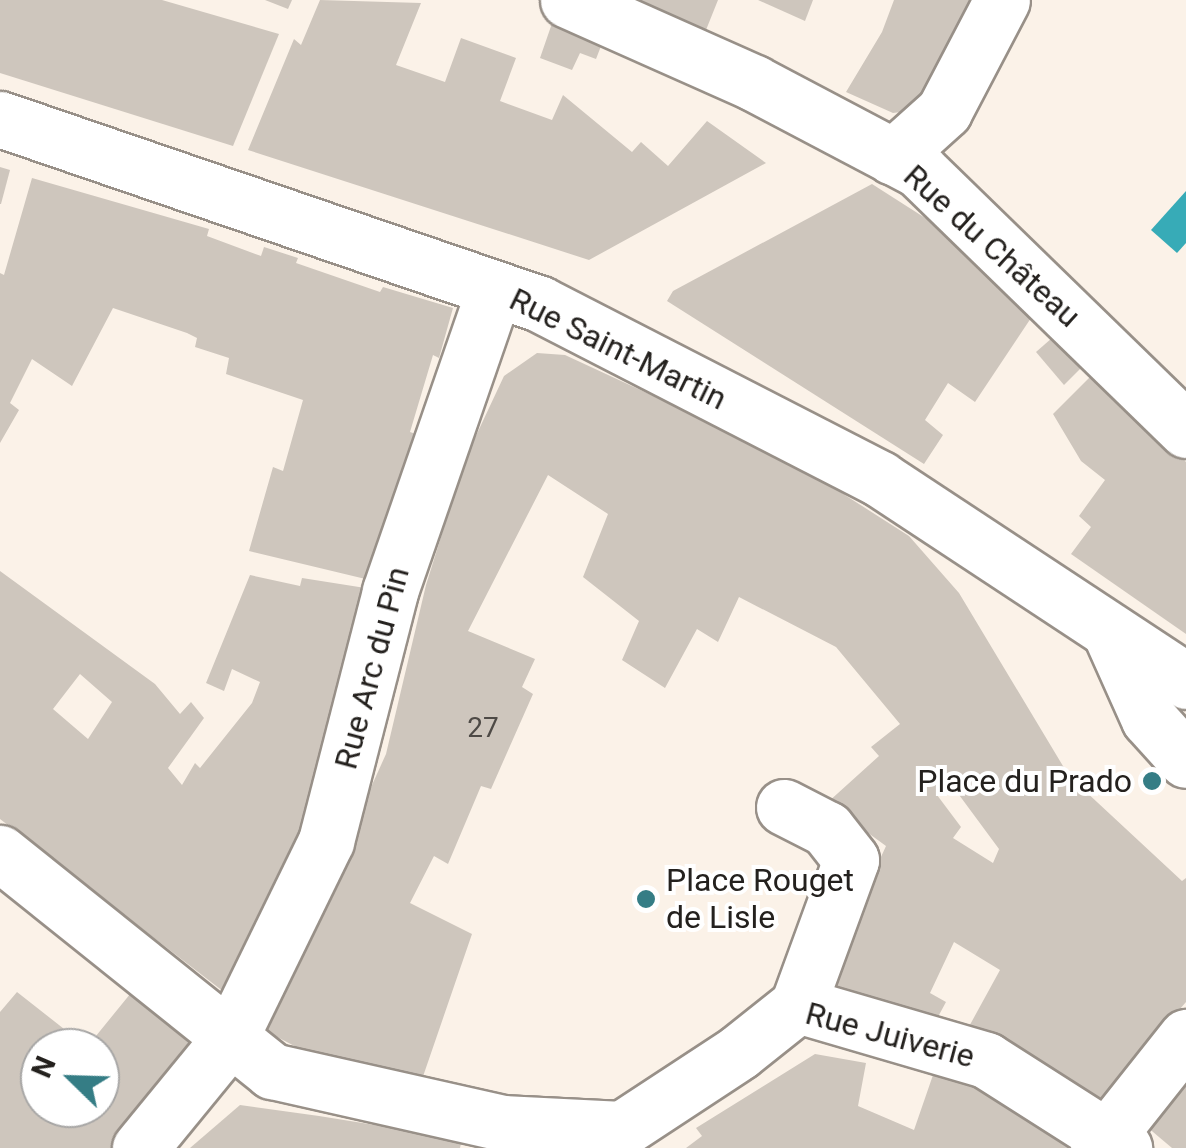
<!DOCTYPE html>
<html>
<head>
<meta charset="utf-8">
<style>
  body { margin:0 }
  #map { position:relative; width:1186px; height:1148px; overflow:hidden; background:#fbf2e8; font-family:Roboto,sans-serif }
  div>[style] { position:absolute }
  .water>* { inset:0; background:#37abb7 }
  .building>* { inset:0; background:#cec6bd }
  .roads { filter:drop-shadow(2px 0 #989088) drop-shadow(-2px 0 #989088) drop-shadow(0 2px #989088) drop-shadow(0 -2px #989088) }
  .minor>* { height:55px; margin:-27.5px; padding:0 27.5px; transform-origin:27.5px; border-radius:27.5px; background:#fff }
  .major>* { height:55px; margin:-27.5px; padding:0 27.5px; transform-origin:27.5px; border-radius:27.5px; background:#fff }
  .dots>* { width:28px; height:28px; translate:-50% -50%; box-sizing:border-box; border:5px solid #fff; border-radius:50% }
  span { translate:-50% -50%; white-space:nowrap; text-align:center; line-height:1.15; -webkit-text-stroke:8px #fff; paint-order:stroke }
  .number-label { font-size:28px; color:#4e4a46 }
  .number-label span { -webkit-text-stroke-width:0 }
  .street-label { font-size:32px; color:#24211e }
  .poi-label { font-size:32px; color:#24211e }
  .right { translate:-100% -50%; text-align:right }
  .left { translate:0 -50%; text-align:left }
  .north { position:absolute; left:20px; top:1028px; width:100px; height:100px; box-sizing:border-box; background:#fff; border:2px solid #a7a6a5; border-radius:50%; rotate:293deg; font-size:28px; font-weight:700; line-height:40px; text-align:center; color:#24211e }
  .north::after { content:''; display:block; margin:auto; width:35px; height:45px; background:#357d85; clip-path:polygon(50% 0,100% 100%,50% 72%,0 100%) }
</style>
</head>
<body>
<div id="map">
  <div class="water">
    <i style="clip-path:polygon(1186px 191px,1186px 243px,1177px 253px,1151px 230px)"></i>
  </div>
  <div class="building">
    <i style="clip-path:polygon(0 0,162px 0,279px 34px,233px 146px,0 73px)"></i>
    <i style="clip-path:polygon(265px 0,292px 0,288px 9px)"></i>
    <i style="clip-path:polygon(320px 0,421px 3px,396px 65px,445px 82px,461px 38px,516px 58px,500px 101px,552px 120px,563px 95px,632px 152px,641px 142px,668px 166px,707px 121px,766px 163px,589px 260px,248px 150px,294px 39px,301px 45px)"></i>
    <i style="clip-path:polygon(637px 0,718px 0,706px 30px)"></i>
    <i style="clip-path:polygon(758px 0,813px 0,805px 21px)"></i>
    <i style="clip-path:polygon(894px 0,976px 0,916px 110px,893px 113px,846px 92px,882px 32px)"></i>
    <i style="clip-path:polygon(558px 6px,608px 28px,596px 59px,580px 53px,572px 70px,540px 58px)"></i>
    <i style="clip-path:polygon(0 167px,10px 170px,1px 204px,0 204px)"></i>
    <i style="clip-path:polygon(32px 178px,209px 229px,207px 236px,261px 256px,264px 247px,298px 258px,296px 263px,380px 292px,383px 287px,453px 308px,439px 358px,433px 355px,410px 432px,419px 435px,378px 582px,249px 551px,273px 467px,283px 471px,303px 400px,226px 374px,229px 358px,195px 347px,197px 338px,187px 333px,113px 308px,72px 386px,32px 359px,10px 403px,19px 410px,0 443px,0 273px,4px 275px)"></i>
    <i style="clip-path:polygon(872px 184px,944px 230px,1037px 309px,975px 402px,948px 383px,925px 420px,943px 435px,924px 464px,667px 301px,673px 291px)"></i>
    <i style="clip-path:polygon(1060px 331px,1089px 360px,1064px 385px,1036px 352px)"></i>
    <i style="clip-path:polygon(evenodd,537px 353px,565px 355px,787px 458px,909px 536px,959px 593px,1069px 776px,1182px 881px,1186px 878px,1186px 1002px,1100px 1102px,966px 1032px,1000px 970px,954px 942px,930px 993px,946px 1002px,932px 1028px,821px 988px,886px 846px,827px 803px,879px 756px,871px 747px,900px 724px,836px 647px,739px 597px,718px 642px,697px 629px,665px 688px,622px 660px,639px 621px,583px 577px,608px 514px,548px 475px,468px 631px,535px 659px,522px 687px,533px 694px,491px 789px,481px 786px,448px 864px,434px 856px,410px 903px,472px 934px,418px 1091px,346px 1073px,262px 1029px,386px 754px,426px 585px,466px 457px,504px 376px,537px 353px,951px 784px,999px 849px,993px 863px,953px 838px,961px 827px,937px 795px,951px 784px)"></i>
    <i style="clip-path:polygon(1098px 369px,1186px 462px,1186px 634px,1071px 554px,1091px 527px,1079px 516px,1105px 480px,1081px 461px,1053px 414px)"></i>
    <i style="clip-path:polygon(evenodd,0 571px,155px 684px,180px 714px,191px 702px,204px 718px,168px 768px,182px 785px,195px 763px,200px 768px,252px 703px,260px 682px,232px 669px,224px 691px,206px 683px,250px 575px,300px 586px,302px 578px,378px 590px,302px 854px,224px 992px,0 819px,0 571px,80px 674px,112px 702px,88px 739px,53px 709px,80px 674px)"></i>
    <i style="clip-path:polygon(evenodd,135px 988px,191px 1033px,195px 1055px,119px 1148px,0 1148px,0 1012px,17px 992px,87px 1047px,135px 988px,40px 1048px,100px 1048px,100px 1108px,40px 1108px,40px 1048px)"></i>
    <i style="clip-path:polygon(815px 1054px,866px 1063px,858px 1106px,914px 1130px,933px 1075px,990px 1086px,1081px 1127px,1068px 1148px,686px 1148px,702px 1136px,696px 1128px)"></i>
    <i style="clip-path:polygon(1186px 1071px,1186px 1148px,1172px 1148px,1140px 1121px)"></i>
    <i style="clip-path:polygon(240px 1105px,319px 1116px,462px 1139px,460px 1148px,190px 1148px)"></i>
  </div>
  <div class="roads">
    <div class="minor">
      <i style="left:568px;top:0;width:204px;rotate:24deg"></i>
      <i style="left:754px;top:83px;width:187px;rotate:27.8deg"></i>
      <i style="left:919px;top:170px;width:373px;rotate:44.2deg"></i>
      <i style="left:893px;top:157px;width:69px;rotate:-42deg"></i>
      <i style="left:944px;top:111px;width:125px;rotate:-62.4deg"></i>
      <i style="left:1110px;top:632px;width:95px;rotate:65.9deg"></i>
      <i style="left:1149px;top:719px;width:55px;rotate:47.9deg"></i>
      <i style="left:784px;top:807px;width:48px;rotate:27.1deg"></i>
      <i style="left:827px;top:829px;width:39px;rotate:52deg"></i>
      <i style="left:851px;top:860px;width:154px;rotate:110.1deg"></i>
      <i style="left:0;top:853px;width:349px;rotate:38.7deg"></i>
      <i style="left:272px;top:1071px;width:236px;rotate:12.7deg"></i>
      <i style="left:502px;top:1123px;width:120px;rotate:2.9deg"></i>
      <i style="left:622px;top:1129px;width:140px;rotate:-33.3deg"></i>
      <i style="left:739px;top:1052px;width:75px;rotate:-38.5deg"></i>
      <i style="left:798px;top:1005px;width:196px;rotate:16.3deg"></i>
      <i style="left:986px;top:1060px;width:164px;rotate:32.5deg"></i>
      <i style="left:140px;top:1148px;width:142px;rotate:-50.7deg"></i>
      <i style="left:230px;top:1038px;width:219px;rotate:-64deg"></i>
      <i style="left:326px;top:841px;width:258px;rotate:-75.6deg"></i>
      <i style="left:390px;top:591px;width:318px;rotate:-70.9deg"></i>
      <i style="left:1098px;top:1148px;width:142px;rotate:-51.6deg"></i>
    </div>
    <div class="major">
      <i style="left:0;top:119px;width:571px;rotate:18.91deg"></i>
      <i style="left:540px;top:304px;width:382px;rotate:27.2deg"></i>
      <i style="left:880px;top:479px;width:367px;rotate:33.4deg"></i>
    </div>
  </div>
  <div class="dots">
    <i style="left:1152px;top:781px;background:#357d85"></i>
    <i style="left:646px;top:899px;background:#357d85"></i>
  </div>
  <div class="number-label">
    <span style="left:483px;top:728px">27</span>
  </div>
  <div class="street-label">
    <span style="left:992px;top:246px;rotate:42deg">Rue du Château</span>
    <span style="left:618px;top:349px;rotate:26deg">Rue Saint-Martin</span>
    <span style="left:372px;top:668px;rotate:-75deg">Rue Arc du Pin</span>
    <span style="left:890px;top:1035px;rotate:15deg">Rue Juiverie</span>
  </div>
  <div class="poi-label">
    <span class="right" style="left:1132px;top:781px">Place du Prado</span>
    <span class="left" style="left:666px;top:899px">Place Rouget<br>de Lisle</span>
  </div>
  <div class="north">N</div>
</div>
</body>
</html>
